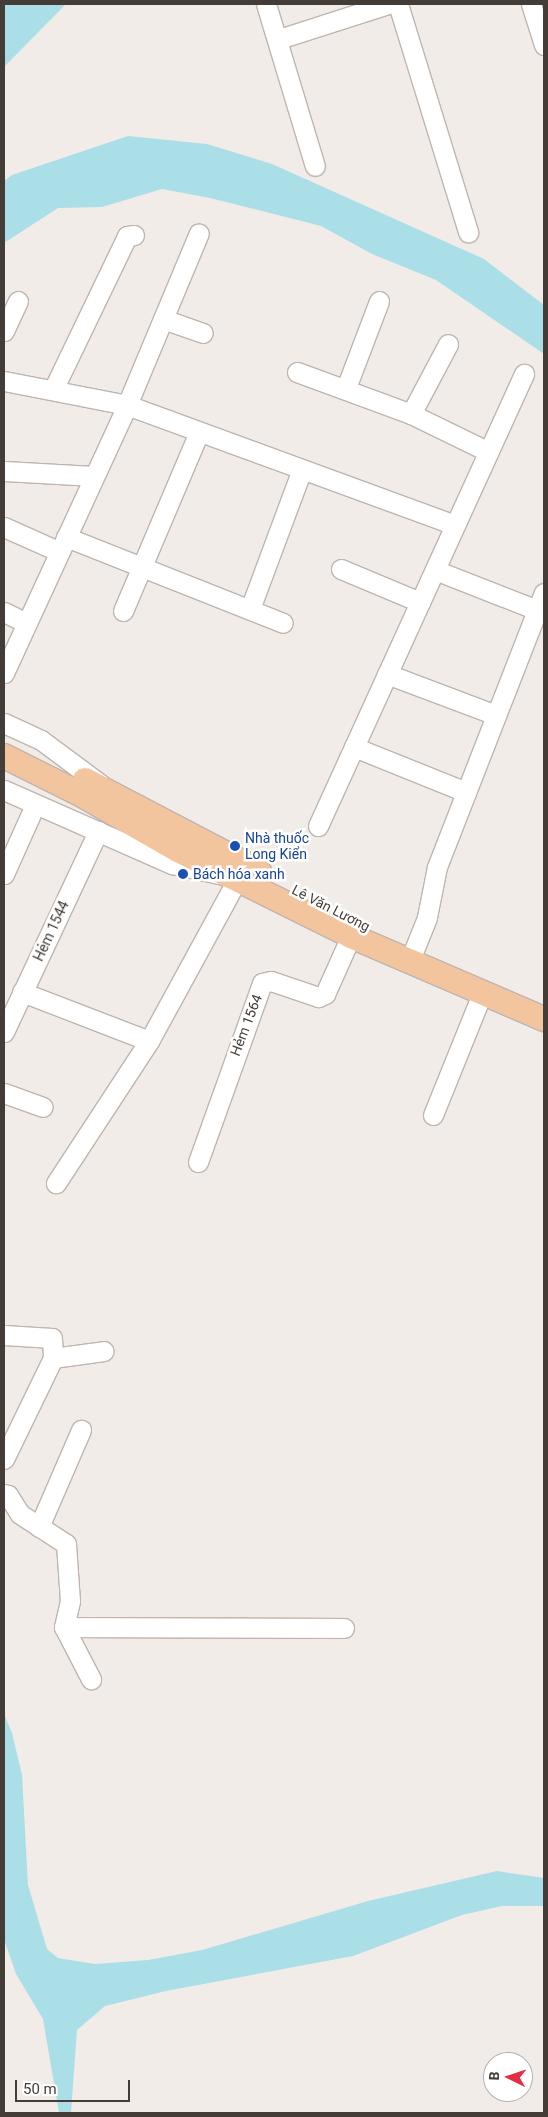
<!DOCTYPE html>
<html>
<head>
<meta charset="utf-8">
<style>
  body { margin:0 }
  #map { position:relative; width:548px; height:2117px; overflow:hidden; background:#f2ece8; font-family:Roboto,sans-serif }
  div>[style] { position:absolute }
  .water>* { inset:0; background:#aadfe8 }
  .roads { filter:drop-shadow(1px 0 #bfb5ae) drop-shadow(-1px 0 #bfb5ae) drop-shadow(0 1px #bfb5ae) drop-shadow(0 -1px #bfb5ae) }
  .minor>* { height:19px; margin:-9.5px; padding:0 9.5px; transform-origin:9.5px; border-radius:9.5px; background:#fff }
  .major>* { height:24px; margin:-12px; padding:0 12px; transform-origin:12px; border-radius:12px; background:#f3c59f }
  .dots>* { width:14px; height:14px; translate:-50% -50%; box-sizing:border-box; border:2px solid #fff; border-radius:50% }
  span { translate:-50% -50%; white-space:nowrap; text-align:center; line-height:1.15; -webkit-text-stroke:5px #fff; paint-order:stroke }
  .transit-label { font-size:14px; color:#164399 }
  .left { translate:0 -50%; text-align:left }
  .street-label { font-size:14px; color:#443c37 }
  .frame { position:absolute; inset:0; border:5px solid #443c37; pointer-events:none }
  .north { position:absolute; left:483px; top:2052px; width:50px; height:50px; box-sizing:border-box; background:#fff; border:1px solid #b4b1af; border-radius:50%; rotate:274deg; font-size:14px; font-weight:700; line-height:20px; text-align:center; color:#443c37 }
  .north::after { content:''; display:block; margin:auto; width:18px; height:22px; background:#e32e43; clip-path:polygon(50% 0,100% 100%,50% 72%,0 100%) }
  .scale { position:absolute; left:15px; top:2080px; width:115px; height:22px; box-sizing:border-box; border:2px solid #443c37; border-top:0; padding-left:6px; font-size:15px; line-height:18px; white-space:nowrap; color:#443c37; -webkit-text-stroke:4px #fff; paint-order:stroke }
</style>
</head>
<body>
<div id="map">
  <div class="water">
    <i style="clip-path:polygon(4px 4px,66px 4px,4px 67px)"></i>
    <i style="clip-path:polygon(128px 136px,207px 144px,272px 164px,484px 259px,544px 305px,544px 354px,436px 280px,372px 254px,321px 226px,210px 198px,162px 189px,102px 207px,58px 208px,4px 243px,4px 181px,12px 175px)"></i>
    <i style="clip-path:polygon(4px 1714px,12px 1733px,22px 1775px,28px 1885px,47px 1949px,58px 1958px,95px 1964px,148px 1960px,202px 1950px,368px 1901px,497px 1871px,544px 1878px,544px 1906px,502px 1906px,462px 1915px,353px 1956px,166px 1991px,105px 2006px,77px 2030px,71px 2113px,59px 2113px,43px 2019px,16px 1974px,4px 1939px)"></i>
  </div>
  <div class="roads">
    <div class="minor">
      <i style="left:266px;top:4px;width:169px;rotate:73.2deg"></i>
      <i style="left:398px;top:4px;width:239px;rotate:72.9deg"></i>
      <i style="left:531px;top:4px;width:43px;rotate:72.4deg"></i>
      <i style="left:279px;top:39px;width:114px;rotate:-17.8deg"></i>
      <i style="left:163px;top:319px;width:42px;rotate:19.3deg"></i>
      <i style="left:4px;top:331px;width:33px;rotate:-65deg"></i>
      <i style="left:297px;top:372px;width:121px;rotate:20.2deg"></i>
      <i style="left:411px;top:414px;width:85px;rotate:26deg"></i>
      <i style="left:4px;top:381px;width:125px;rotate:11deg"></i>
      <i style="left:127px;top:405px;width:186px;rotate:-67.3deg"></i>
      <i style="left:346px;top:388px;width:93px;rotate:-69.2deg"></i>
      <i style="left:53px;top:390px;width:171px;rotate:-64.3deg"></i>
      <i style="left:127px;top:236px;width:7px;rotate:-8deg"></i>
      <i style="left:411px;top:414px;width:79px;rotate:-62.1deg"></i>
      <i style="left:4px;top:471px;width:90px;rotate:3.2deg"></i>
      <i style="left:4px;top:527px;width:61px;rotate:24.1deg"></i>
      <i style="left:66px;top:537px;width:233px;rotate:21.6deg"></i>
      <i style="left:341px;top:569px;width:86px;rotate:22.7deg"></i>
      <i style="left:435px;top:570px;width:110px;rotate:21.4deg"></i>
      <i style="left:250px;top:609px;width:149px;rotate:-69.6deg"></i>
      <i style="left:123px;top:611px;width:194px;rotate:-67deg"></i>
      <i style="left:4px;top:612px;width:25px;rotate:26deg"></i>
      <i style="left:4px;top:673px;width:295px;rotate:-65.3deg"></i>
      <i style="left:127px;top:405px;width:349px;rotate:20.1deg"></i>
      <i style="left:387px;top:674px;width:116px;rotate:20.6deg"></i>
      <i style="left:4px;top:723px;width:41px;rotate:24.7deg"></i>
      <i style="left:41px;top:740px;width:74px;rotate:36.7deg"></i>
      <i style="left:354px;top:747px;width:121px;rotate:21.9deg"></i>
      <i style="left:4px;top:790px;width:184px;rotate:23.8deg"></i>
      <i style="left:172px;top:864px;width:67px;rotate:12deg"></i>
      <i style="left:238px;top:878px;width:186px;rotate:118.6deg"></i>
      <i style="left:149px;top:1041px;width:170px;rotate:123.2deg"></i>
      <i style="left:318px;top:826px;width:497px;rotate:-65.5deg"></i>
      <i style="left:4px;top:874px;width:76px;rotate:-65.8deg"></i>
      <i style="left:414px;top:950px;width:35px;rotate:-68deg"></i>
      <i style="left:427px;top:917px;width:51px;rotate:-78.7deg"></i>
      <i style="left:437px;top:867px;width:294px;rotate:-68.7deg"></i>
      <i style="left:22px;top:992px;width:136px;rotate:21.1deg"></i>
      <i style="left:4px;top:1032px;width:222px;rotate:-64.9deg"></i>
      <i style="left:4px;top:1093px;width:41px;rotate:19.7deg"></i>
      <i style="left:433px;top:1115px;width:131px;rotate:-68deg"></i>
      <i style="left:198px;top:1162px;width:190px;rotate:-70.3deg"></i>
      <i style="left:262px;top:983px;width:9px;rotate:-13deg"></i>
      <i style="left:271px;top:981px;width:50px;rotate:18.8deg"></i>
      <i style="left:318px;top:997px;width:8px;rotate:-23deg"></i>
      <i style="left:325px;top:994px;width:64px;rotate:-65.9deg"></i>
      <i style="left:4px;top:1335px;width:48px;rotate:3.6deg"></i>
      <i style="left:52px;top:1338px;width:20px;rotate:87deg"></i>
      <i style="left:53px;top:1358px;width:112px;rotate:115.9deg"></i>
      <i style="left:53px;top:1358px;width:51px;rotate:-7.8deg"></i>
      <i style="left:4px;top:1494px;width:4px;rotate:14deg"></i>
      <i style="left:8px;top:1495px;width:22px;rotate:58deg"></i>
      <i style="left:20px;top:1514px;width:55px;rotate:33.1deg"></i>
      <i style="left:66px;top:1544px;width:57px;rotate:86deg"></i>
      <i style="left:70px;top:1601px;width:27px;rotate:103deg"></i>
      <i style="left:64px;top:1627px;width:59px;rotate:62.6deg"></i>
      <i style="left:39px;top:1527px;width:106px;rotate:-66.6deg"></i>
      <i style="left:64px;top:1627px;width:280px;rotate:0.2deg"></i>
    </div>
    <div class="major">
      <i style="left:4px;top:756px;width:89px;rotate:26.6deg"></i>
      <i style="left:84px;top:796px;width:108px;rotate:29.9deg"></i>
      <i style="left:178px;top:850px;width:193px;rotate:26.4deg"></i>
      <i style="left:351px;top:936px;width:210px;rotate:23.3deg"></i>
      <i style="left:85px;top:780px;width:196px;rotate:27.6deg"></i>
    </div>
  </div>
  <div class="dots">
    <i style="left:235px;top:846px;background:#1a4fb4"></i>
    <i style="left:183px;top:874px;background:#1a4fb4"></i>
  </div>
  <div class="transit-label">
    <span class="left" style="left:245px;top:846px">Nhà thuốc<br>Long Kiển</span>
    <span class="left" style="left:193px;top:874px">Bách hóa xanh</span>
  </div>
  <div class="street-label">
    <span style="left:331px;top:908px;rotate:27deg">Lê Văn Lương</span>
    <span style="left:51px;top:931px;rotate:-65deg">Hẻm 1544</span>
    <span style="left:246px;top:1025px;rotate:-69deg">Hẻm 1564</span>
  </div>
  <div class="frame"></div>
  <div class="north">B</div>
  <div class="scale">50 m</div>
</div>
</body>
</html>
